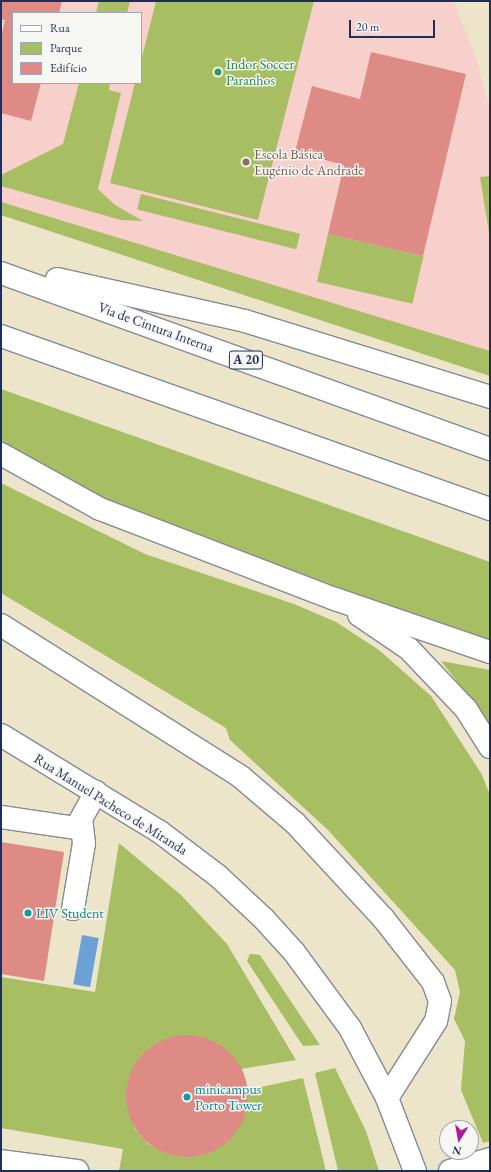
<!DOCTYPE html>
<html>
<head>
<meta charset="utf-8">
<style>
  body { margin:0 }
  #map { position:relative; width:491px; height:1172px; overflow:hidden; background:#ece5c9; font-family:"EB Garamond",serif }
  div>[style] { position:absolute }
  .built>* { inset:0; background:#f7d0cb }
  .green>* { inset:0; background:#a7be63; transform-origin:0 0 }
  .water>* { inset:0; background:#6ca1d8; transform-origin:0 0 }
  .building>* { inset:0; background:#de8b86 }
  .round { border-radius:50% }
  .roads { filter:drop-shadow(1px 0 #848a94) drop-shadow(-1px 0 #848a94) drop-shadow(0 1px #848a94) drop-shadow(0 -1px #848a94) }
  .minor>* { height:22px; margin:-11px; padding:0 11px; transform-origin:11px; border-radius:11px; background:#fff }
  .highway>* { height:22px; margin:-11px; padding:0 11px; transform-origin:11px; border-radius:11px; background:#fff }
  .dots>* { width:11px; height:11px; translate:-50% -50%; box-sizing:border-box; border:2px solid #f6f6f2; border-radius:50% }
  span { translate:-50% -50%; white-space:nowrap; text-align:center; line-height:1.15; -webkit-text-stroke:3px #f6f6f2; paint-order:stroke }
  .shield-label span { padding:1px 3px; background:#f6f6f2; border:1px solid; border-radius:3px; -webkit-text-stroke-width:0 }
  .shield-label { font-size:13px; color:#1b2f5e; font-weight:700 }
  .leisure-label { font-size:14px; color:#27864d }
  .left { translate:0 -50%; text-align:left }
  .education-label { font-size:14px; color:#785e54 }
  .street-label { font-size:14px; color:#1b2f5e }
  .culture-label { font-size:14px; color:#0d838f }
  .frame { position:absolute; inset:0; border:2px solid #1b2f5e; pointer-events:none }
  .legend { position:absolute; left:12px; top:12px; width:130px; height:72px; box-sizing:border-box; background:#f6f6f2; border:1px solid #9ea6b7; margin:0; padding:5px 7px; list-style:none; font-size:12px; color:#1b2f5e }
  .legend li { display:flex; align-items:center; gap:8px; height:20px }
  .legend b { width:20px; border:1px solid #9ea6b7 }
  .north { position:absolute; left:439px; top:1120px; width:40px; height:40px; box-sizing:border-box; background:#f6f6f2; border:1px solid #9ea6b7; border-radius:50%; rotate:191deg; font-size:11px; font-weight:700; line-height:16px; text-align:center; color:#1b2f5e }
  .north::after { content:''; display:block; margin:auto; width:14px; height:18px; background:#b5179e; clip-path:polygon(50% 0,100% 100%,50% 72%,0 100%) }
  .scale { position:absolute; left:349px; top:20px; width:86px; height:18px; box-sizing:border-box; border:2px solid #1b2f5e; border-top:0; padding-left:5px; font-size:12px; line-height:14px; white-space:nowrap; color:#1b2f5e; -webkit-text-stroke:3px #f6f6f2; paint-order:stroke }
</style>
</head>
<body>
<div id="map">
  <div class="built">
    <i style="clip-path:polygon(evenodd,1px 1px,454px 2px,477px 60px,490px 110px,490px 376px,1px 215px,1px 1px,13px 13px,141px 13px,141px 83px,13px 83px,13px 13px)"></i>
  </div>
  <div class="green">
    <i style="clip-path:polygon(99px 1px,130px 1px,127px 13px,96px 13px)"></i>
    <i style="clip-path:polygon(156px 1px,314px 1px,258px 220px,110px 183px,135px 83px,141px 83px,141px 61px)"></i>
    <i style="clip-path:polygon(79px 83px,110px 83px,109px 90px,121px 93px,98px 189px,115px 205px,143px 221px,121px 220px,1px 186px,1px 175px,63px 144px)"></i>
    <i style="clip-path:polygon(490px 176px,490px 239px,480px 177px)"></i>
    <i style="left:141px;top:194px;width:164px;height:16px;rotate:14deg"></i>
    <i style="clip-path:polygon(1px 202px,490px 351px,490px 376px,1px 215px)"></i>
    <i style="left:328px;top:234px;width:98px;height:49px;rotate:13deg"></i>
    <i style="clip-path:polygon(1px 389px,490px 562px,490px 644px,167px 527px,92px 495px,1px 442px)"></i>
    <i style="clip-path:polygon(1px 483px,145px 554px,294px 604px,336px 622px,379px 650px,431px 696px,481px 773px,490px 795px,490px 1141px,483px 1143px,461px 1090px,465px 1041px,454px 1019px,460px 992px,455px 970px,328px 830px,230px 740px,226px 728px,1px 593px)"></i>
    <i style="clip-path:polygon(441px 661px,490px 670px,490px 726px,488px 721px)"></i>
    <i style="clip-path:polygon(119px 843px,181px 895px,227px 944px,296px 1060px,241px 1069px,225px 1050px,208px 1040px,188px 1036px,159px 1043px,143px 1054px,128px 1081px,126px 1101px,135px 1129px,148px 1144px,166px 1153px,185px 1157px,205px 1154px,223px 1145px,236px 1131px,245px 1113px,247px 1090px,303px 1078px,326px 1171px,119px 1171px,123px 1149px,1px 1128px,1px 977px,95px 992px)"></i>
    <i style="clip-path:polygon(250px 954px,260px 955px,320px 1045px,303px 1046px,247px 961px)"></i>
    <i style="clip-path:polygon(335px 1068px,366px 1131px,379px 1171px,338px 1171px,315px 1073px)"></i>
  </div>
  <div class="water">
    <i style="left:82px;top:935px;width:17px;height:50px;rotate:10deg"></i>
  </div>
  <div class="building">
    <i style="clip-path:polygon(1px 1px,62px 1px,59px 13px,13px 13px,13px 83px,41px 83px,31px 121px,1px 113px,1px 38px,5px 20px,1px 19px)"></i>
    <i style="clip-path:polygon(371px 52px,466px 74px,423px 256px,328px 234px,344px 165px,295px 152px,312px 86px,360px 99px)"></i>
    <i style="clip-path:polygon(1px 842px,64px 852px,44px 981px,1px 974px)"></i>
    <i class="round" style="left:126px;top:1035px;width:122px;height:122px"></i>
  </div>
  <div class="roads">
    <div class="minor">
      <i style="left:1px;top:625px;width:284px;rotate:32.3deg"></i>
      <i style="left:241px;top:777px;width:71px;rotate:40.4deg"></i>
      <i style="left:295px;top:823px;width:129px;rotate:47.2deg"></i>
      <i style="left:383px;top:918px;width:81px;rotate:52deg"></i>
      <i style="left:433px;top:982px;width:20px;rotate:70deg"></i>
      <i style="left:440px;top:1001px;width:20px;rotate:101deg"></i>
      <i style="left:436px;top:1021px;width:91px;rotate:122.5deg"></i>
      <i style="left:1px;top:735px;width:186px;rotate:31.4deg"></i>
      <i style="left:160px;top:832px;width:73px;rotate:37.2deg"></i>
      <i style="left:218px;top:876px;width:63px;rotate:43.1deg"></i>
      <i style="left:264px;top:919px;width:45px;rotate:47.7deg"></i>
      <i style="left:294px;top:952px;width:94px;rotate:53.6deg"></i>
      <i style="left:350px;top:1028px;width:79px;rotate:62.1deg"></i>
      <i style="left:387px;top:1098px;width:78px;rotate:69deg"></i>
      <i style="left:1px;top:817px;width:82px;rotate:8.4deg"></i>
      <i style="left:73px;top:909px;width:67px;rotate:-80.5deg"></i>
      <i style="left:84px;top:843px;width:24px;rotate:-97deg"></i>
      <i style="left:81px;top:819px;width:31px;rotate:-61deg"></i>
      <i style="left:1px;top:1161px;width:77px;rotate:7.5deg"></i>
      <i style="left:450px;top:1171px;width:42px;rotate:-16.7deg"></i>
    </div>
    <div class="highway">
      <i style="left:1px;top:273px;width:520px;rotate:19.79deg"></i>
      <i style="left:57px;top:279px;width:193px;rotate:12.6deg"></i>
      <i style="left:245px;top:321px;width:257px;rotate:17.2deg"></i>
      <i style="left:1px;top:336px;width:519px;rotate:19.48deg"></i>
      <i style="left:1px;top:454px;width:113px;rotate:29.1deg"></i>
      <i style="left:100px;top:509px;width:252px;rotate:21deg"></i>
      <i style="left:335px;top:599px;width:164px;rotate:18.9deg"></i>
      <i style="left:359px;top:615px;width:60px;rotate:34.2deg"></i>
      <i style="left:409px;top:649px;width:83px;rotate:46.5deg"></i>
      <i style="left:466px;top:709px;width:45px;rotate:57.7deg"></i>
    </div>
  </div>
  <div class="dots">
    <i style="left:218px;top:72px;background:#2e9e5b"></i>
    <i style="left:246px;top:162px;background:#8d6e63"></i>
    <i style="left:28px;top:913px;background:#0f9aa8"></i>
    <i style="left:187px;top:1097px;background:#0f9aa8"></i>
  </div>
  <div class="shield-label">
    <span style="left:246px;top:360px">A 20</span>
  </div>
  <div class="leisure-label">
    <span class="left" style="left:226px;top:72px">Indor Soccer<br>Paranhos</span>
  </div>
  <div class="education-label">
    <span class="left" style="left:254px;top:162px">Escola Básica<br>Eugénio de Andrade</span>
  </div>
  <div class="street-label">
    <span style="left:156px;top:327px;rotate:20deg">Via de Cintura Interna</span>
    <span style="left:111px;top:804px;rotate:32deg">Rua Manuel Pacheco de Miranda</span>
  </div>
  <div class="culture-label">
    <span class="left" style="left:36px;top:913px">LIV Student</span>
    <span class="left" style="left:195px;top:1097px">minicampus<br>Porto Tower</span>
  </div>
  <div class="frame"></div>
  <ul class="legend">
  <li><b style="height:5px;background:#fff"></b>Rua</li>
  <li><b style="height:11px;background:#a7be63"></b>Parque</li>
  <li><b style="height:11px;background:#de8b86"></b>Edifício</li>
  </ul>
  <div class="north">N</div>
  <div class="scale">20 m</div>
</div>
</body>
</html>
